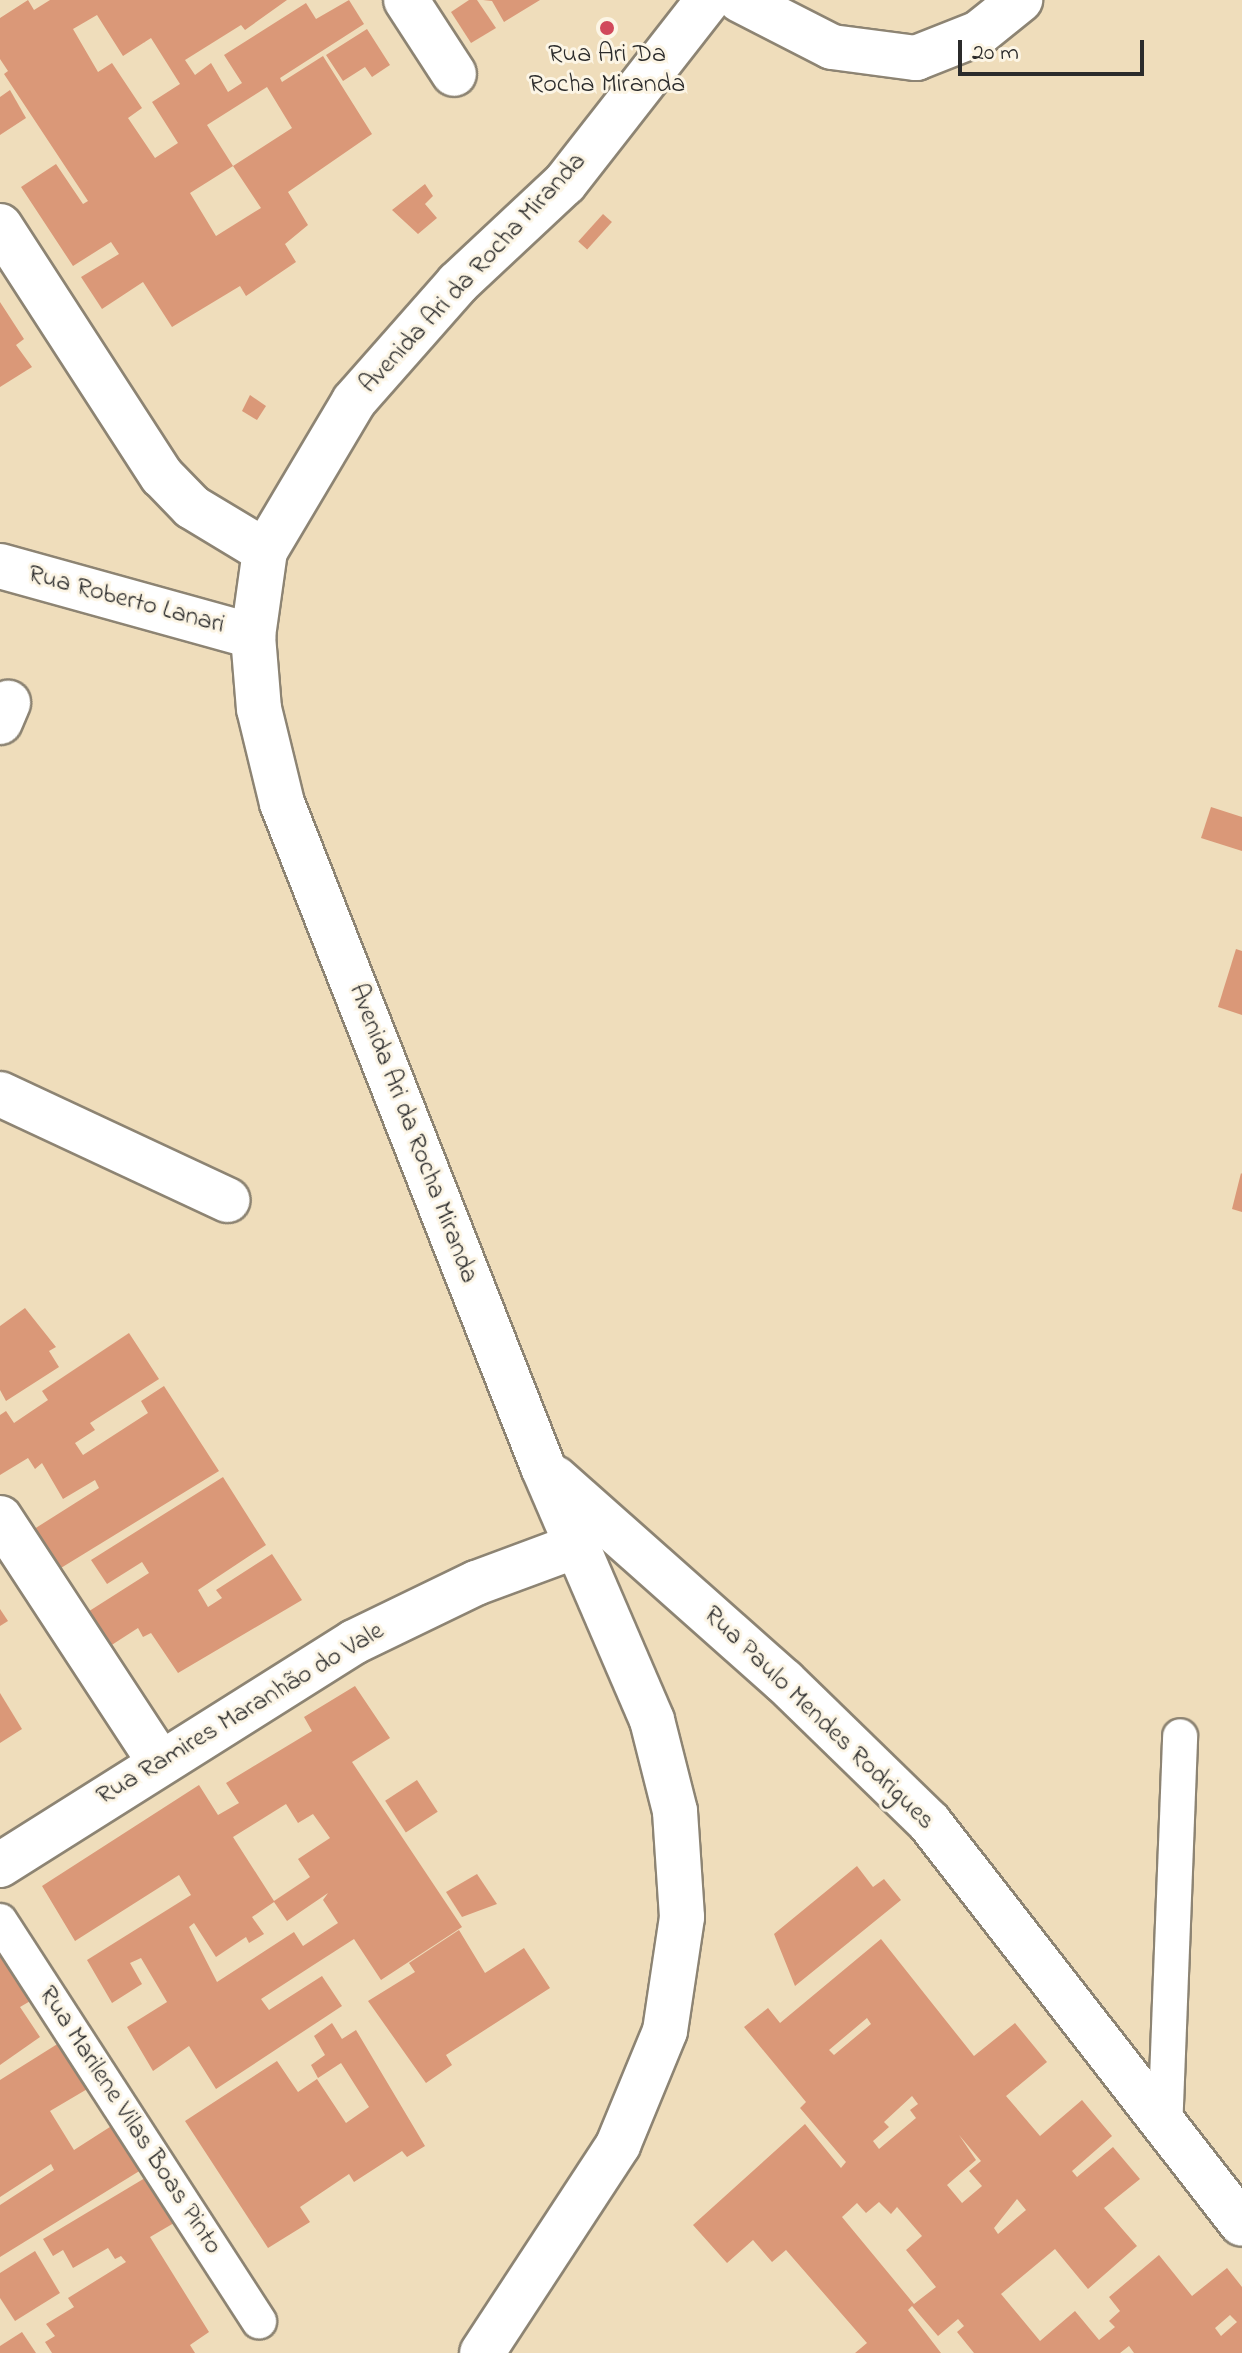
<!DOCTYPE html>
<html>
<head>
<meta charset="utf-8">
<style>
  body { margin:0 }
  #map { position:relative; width:1242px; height:2353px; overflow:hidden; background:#efddbb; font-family:"Indie Flower",sans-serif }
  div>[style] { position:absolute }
  .building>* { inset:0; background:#da9878; transform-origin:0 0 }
  .roads { filter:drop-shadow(2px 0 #8d8473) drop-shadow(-2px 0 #8d8473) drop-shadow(0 2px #8d8473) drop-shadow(0 -2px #8d8473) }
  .lane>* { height:34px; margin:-17px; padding:0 17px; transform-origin:17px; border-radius:17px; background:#fff }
  .street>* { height:44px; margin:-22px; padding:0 22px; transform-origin:22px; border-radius:22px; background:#fff }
  .dots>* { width:22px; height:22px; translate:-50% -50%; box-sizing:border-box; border:4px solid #fcf5e5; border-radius:50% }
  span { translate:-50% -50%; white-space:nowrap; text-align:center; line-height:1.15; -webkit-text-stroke:6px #fcf5e5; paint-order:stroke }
  .poi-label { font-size:26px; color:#2b2b2b }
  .street-label { font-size:26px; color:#2b2b2b }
  .scale { position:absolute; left:958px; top:40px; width:186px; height:36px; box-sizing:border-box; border:4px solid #2b2b2b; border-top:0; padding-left:10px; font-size:24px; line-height:28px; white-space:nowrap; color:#2b2b2b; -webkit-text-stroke:6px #fcf5e5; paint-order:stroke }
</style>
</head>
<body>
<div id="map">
  <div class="building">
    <i style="clip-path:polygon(evenodd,28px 0,34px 10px,50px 0,287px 0,245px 30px,241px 25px,185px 60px,195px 75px,211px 63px,228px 92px,242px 83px,224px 55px,306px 3px,316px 19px,349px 0,364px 24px,280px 78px,282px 82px,323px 56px,372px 134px,288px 192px,308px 225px,285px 244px,296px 262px,246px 296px,240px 286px,172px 327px,143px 282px,102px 309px,81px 277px,119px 254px,111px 242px,73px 266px,21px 187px,56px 164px,83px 204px,88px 201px,4px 74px,8px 71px,0 59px,0 18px,28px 0,97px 15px,123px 56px,151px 38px,180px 84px,152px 102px,178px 143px,155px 158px,128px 118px,142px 108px,112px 63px,98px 72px,73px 29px,97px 15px,28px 0,267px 87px,292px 128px,233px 166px,207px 125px,267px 87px,28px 0,233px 166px,261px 208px,216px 236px,190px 193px,233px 166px)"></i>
    <i style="clip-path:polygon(469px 0,477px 0,496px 28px,471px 43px,451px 12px)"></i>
    <i style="clip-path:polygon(483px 0,540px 0,504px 22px,492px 1px)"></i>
    <i style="clip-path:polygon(367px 29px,390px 65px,372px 77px,365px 67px,343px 81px,326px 55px)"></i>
    <i style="clip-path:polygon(10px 90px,26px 118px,0 135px,0 97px)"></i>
    <i style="clip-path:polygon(425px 184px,433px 196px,425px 204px,437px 218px,418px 234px,392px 210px)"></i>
    <i style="left:603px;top:214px;width:12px;height:37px;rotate:42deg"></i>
    <i style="clip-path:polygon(0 302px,24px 339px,16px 345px,32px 367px,0 387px)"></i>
    <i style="clip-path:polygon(250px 395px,266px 406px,257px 420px,242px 411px)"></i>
    <i style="clip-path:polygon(1211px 807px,1242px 817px,1242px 851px,1201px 838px)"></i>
    <i style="clip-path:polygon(1236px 949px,1242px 951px,1242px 1015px,1218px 1007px)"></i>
    <i style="clip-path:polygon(1241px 1173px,1242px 1174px,1242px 1212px,1232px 1209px)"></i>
    <i style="clip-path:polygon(25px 1308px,56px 1347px,49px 1351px,59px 1367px,6px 1401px,0 1390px,0 1326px)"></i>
    <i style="clip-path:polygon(129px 1333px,159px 1379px,90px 1423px,95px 1430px,75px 1443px,83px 1455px,148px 1413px,141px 1401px,164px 1386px,219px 1471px,56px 1571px,31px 1531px,99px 1488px,95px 1480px,63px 1499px,42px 1463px,35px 1469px,28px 1458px,0 1475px,0 1415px,6px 1411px,14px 1423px,48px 1400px,42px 1391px)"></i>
    <i style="clip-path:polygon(223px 1477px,266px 1545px,198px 1590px,208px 1607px,222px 1598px,216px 1590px,272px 1554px,302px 1600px,178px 1673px,151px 1633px,143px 1637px,138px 1628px,107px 1648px,83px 1615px,149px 1573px,142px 1562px,107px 1584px,91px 1560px)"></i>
    <i style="clip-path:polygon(0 1609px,8px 1621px,0 1626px)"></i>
    <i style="clip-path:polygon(evenodd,355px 1686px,390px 1738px,352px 1762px,462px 1927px,381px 1980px,354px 1939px,315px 1964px,261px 1999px,269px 2010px,322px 1976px,342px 2006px,216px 2089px,189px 2046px,153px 2071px,127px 2027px,167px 2002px,141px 1958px,130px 1963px,142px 1984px,112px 2003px,87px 1960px,191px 1895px,179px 1875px,75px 1941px,42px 1886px,199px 1785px,218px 1815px,239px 1803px,226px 1783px,312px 1731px,304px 1717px,355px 1686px,286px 1804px,298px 1823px,313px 1814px,330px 1838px,298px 1859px,310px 1877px,274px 1901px,233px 1837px,286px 1804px,355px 1686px,328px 1893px,323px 1900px,338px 1923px,303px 1946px,294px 1932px,217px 1982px,189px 1927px,194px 1923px,216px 1957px,246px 1937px,249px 1943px,264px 1934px,252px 1917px,274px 1902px,287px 1921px,328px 1893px)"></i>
    <i style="clip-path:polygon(0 1693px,22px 1729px,0 1743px)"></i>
    <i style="left:417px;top:1780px;width:38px;height:38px;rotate:57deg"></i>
    <i style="clip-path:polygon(857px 1866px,873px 1887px,884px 1879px,901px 1900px,795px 1986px,774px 1934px)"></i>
    <i style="clip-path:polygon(477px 1874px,497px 1904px,462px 1917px,446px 1892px)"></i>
    <i style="clip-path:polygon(459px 1930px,485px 1973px,524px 1948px,550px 1988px,446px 2055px,452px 2065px,426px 2083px,368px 2001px,415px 1972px,409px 1963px)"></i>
    <i style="clip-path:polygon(evenodd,881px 1939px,974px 2056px,1015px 2023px,1047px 2062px,1006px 2096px,1040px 2136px,1082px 2100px,1112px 2136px,1072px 2171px,1077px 2177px,1113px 2147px,1140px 2179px,1104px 2208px,1137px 2246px,1088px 2289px,1055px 2249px,1001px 2294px,1040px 2341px,1075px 2311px,1099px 2340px,1115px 2327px,1109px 2321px,1120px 2311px,1109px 2297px,1159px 2255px,1192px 2296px,1227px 2268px,1242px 2287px,1242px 2353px,1134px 2353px,1129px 2346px,1120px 2353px,974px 2353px,957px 2332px,964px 2326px,958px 2319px,938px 2336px,912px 2306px,908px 2310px,941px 2353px,855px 2353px,867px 2343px,786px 2250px,772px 2262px,753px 2240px,727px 2263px,693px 2225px,805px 2124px,841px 2168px,846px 2162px,800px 2108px,806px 2102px,744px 2027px,768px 2008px,780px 2023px,881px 1939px,867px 2018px,871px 2024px,834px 2055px,829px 2050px,867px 2018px,881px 1939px,912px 2096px,918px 2104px,910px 2110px,916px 2118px,879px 2149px,873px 2141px,889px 2127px,884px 2122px,912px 2096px,881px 1939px,959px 2135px,981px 2161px,969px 2171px,982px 2186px,962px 2203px,947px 2185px,976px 2160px,959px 2135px,881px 1939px,1017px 2199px,1026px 2210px,998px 2234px,994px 2228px,1017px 2199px,881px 1939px,879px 2202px,891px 2214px,897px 2207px,922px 2236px,906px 2250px,936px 2287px,914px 2304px,842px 2217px,857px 2203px,866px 2213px,879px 2202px,881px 1939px,1230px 2315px,1237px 2322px,1221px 2336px,1215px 2328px,1230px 2315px)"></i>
    <i style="clip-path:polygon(0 1952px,32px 2000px,20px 2007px,40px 2037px,0 2065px)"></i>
    <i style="clip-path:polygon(332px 2023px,342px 2039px,356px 2030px,425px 2146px,407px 2157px,402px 2151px,354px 2182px,349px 2174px,300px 2207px,310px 2222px,268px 2248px,185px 2121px,277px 2061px,298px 2092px,317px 2079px,346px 2123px,369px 2107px,341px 2063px,318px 2078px,311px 2065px,325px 2055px,314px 2036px)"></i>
    <i style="clip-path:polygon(59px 2043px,89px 2088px,50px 2111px,74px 2150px,113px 2125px,141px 2170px,0 2257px,0 2205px,54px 2170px,51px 2164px,0 2197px,0 2080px)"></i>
    <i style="clip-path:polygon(145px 2178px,174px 2223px,150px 2237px,209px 2332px,190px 2345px,195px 2353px,52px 2353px,45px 2342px,55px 2336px,46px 2324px,74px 2307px,68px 2298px,126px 2262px,121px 2256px,115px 2259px,108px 2248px,73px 2268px,63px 2250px,53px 2256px,43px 2239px)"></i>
    <i style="clip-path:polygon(35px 2251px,60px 2293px,15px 2321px,0 2298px,0 2273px)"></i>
    <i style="clip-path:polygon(22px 2332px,36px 2353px,0 2353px,0 2346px)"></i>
  </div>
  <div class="roads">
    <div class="lane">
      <i style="left:0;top:1921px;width:477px;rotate:57.1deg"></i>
      <i style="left:1165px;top:2131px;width:395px;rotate:-87.8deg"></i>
    </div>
    <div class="street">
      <i style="left:406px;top:0;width:88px;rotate:57deg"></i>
      <i style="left:740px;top:0;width:103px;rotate:27.1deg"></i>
      <i style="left:832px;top:47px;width:85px;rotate:7.5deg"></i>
      <i style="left:916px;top:58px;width:68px;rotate:-21.6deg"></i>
      <i style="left:979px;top:33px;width:53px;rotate:-38.8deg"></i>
      <i style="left:0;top:226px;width:298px;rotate:57.1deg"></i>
      <i style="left:162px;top:476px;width:43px;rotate:45.9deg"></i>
      <i style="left:192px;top:507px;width:85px;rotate:31.1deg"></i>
      <i style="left:0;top:566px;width:263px;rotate:15.5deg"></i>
      <i style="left:0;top:722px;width:21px;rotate:-67deg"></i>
      <i style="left:0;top:1094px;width:251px;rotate:25deg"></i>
      <i style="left:555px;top:1478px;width:306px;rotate:41.6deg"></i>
      <i style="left:784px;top:1681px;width:202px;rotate:44.2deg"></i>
      <i style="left:929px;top:1822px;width:509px;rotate:52.1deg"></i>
      <i style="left:0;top:1518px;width:290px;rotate:56.8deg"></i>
      <i style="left:0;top:1865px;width:418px;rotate:-32.2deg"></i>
      <i style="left:354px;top:1642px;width:136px;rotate:-25.8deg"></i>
      <i style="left:476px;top:1583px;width:109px;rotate:-20.4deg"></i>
      <i style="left:482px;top:2353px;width:249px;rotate:-56.8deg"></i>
      <i style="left:618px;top:2145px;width:123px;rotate:-67.6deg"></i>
      <i style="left:665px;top:2031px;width:115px;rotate:-81.5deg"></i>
      <i style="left:682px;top:1917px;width:106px;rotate:-93.8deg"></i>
      <i style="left:675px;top:1811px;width:94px;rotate:-104.2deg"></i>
      <i style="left:652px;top:1720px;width:275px;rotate:-113.3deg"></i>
      <i style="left:543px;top:1467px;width:713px;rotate:-111.46deg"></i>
      <i style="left:282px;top:803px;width:97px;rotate:-103.7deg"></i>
      <i style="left:259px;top:709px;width:73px;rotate:-94.7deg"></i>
      <i style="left:253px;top:636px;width:86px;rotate:-82deg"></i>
      <i style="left:265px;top:551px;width:174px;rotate:-59.3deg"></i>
      <i style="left:354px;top:401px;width:157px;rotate:-48.6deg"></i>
      <i style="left:458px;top:283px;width:146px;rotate:-43.1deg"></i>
      <i style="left:565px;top:183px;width:232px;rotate:-52deg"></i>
    </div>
  </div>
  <div class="dots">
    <i style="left:607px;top:28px;background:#d1495b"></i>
  </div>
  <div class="poi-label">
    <span style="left:607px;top:71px">Rua Ari Da<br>Rocha Miranda</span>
  </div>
  <div class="street-label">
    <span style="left:474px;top:274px;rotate:-47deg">Avenida Ari da Rocha Miranda</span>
    <span style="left:126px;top:601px;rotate:15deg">Rua Roberto Lanari</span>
    <span style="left:412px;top:1134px;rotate:69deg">Avenida Ari da Rocha Miranda</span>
    <span style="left:241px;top:1715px;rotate:-31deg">Rua Ramires Maranhão do Vale</span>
    <span style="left:818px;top:1719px;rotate:44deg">Rua Paulo Mendes Rodrigues</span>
    <span style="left:129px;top:2121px;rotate:57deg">Rua Marilene Vilas Boas Pinto</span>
  </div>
  <div class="scale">20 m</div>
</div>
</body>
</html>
